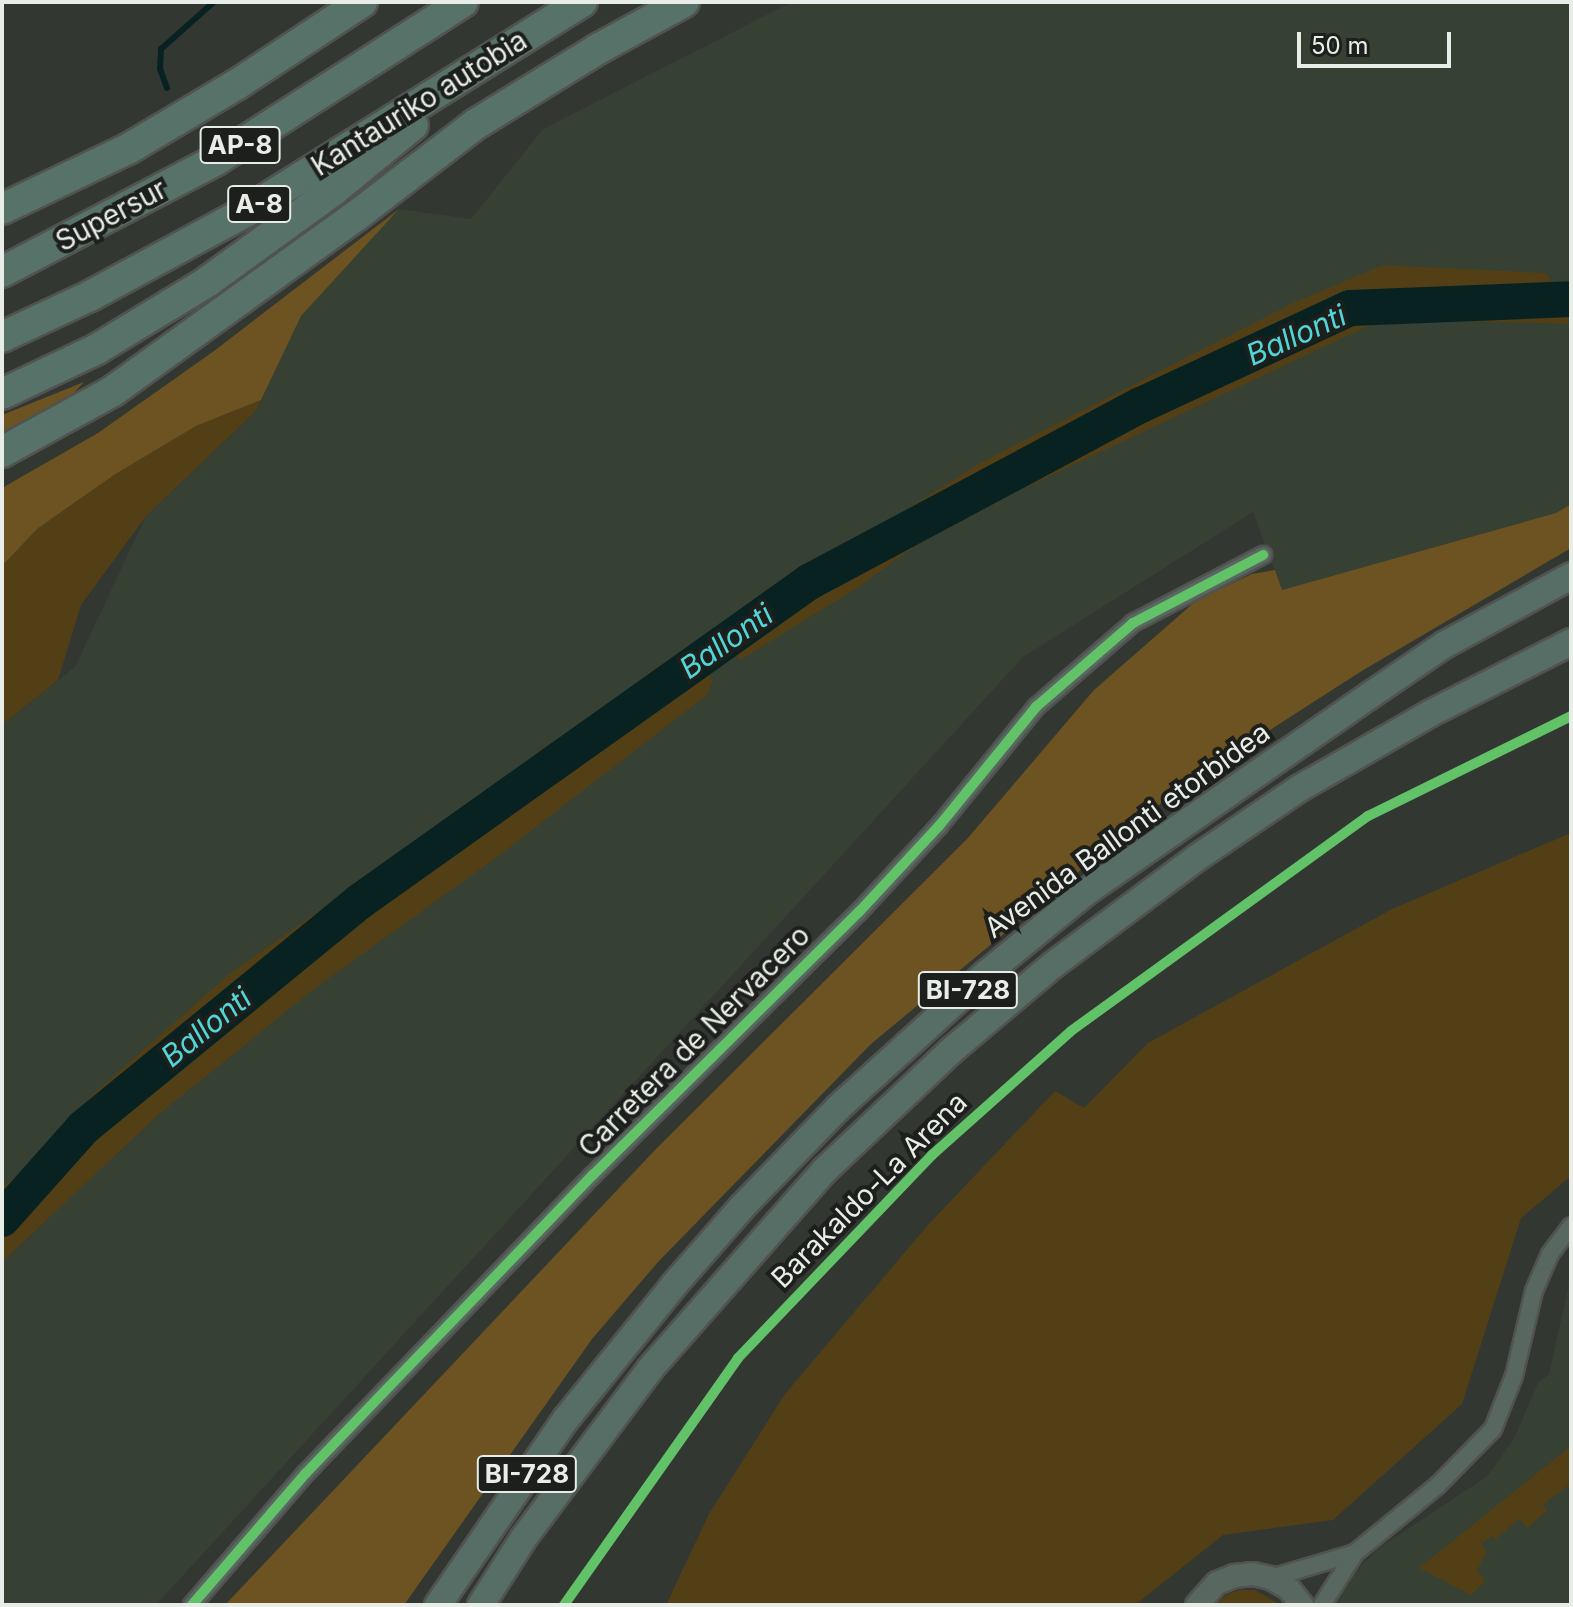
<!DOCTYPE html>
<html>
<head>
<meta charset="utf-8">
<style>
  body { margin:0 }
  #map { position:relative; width:1573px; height:1607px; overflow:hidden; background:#333732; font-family:Inter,sans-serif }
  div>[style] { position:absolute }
  .built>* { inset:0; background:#364033 }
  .green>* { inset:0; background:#533f16 }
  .forest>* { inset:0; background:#6c5321 }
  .stream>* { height:6px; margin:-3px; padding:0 3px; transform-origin:3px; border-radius:3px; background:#082222 }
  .river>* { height:36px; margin:-18px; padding:0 18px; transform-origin:18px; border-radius:18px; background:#082222 }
  .roads { filter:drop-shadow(2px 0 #515350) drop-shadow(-2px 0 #515350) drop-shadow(0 2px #515350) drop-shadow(0 -2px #515350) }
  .minor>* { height:16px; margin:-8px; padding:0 8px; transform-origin:8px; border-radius:8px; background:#586760 }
  .tertiary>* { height:22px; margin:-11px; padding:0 11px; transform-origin:11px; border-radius:11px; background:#586760 }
  .primary>* { height:26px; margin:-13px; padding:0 13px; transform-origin:13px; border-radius:13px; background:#566e66 }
  .motorway>* { height:30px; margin:-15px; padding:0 15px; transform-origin:15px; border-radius:15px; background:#577369 }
  .cycleway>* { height:10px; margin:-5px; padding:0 5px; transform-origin:5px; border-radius:5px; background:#61c268 }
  span { translate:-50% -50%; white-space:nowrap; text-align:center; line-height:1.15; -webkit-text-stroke:8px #1c1f1b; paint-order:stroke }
  .shield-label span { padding:2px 6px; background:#1c1f1b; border:2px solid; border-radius:6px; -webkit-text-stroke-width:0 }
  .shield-label { font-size:26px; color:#e8ede7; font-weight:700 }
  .street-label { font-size:28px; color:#e8ede7 }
  .water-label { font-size:30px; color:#53d5d8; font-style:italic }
  .frame { position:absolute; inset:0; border:4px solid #e8ede7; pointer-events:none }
  .scale { position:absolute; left:1297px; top:32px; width:154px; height:36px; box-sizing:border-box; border:4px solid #e8ede7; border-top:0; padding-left:10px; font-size:24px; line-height:28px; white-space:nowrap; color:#e8ede7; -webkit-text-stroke:6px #1c1f1b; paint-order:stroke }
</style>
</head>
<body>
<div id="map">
  <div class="built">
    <i style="clip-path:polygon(792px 2px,1571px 2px,1571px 504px,1556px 513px,1282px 590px,1253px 512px,1023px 657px,156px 1605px,2px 1605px,2px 725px,75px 667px,146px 516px,256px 411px,300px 316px,399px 209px,471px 219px,543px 129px)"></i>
    <i style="clip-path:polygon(1571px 1276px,1571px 1605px,1335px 1605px,1354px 1573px,1379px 1548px,1486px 1477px,1500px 1459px,1515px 1436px,1538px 1383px,1549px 1374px)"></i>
  </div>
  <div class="green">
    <i style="clip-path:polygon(1383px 265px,1546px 273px,1571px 317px,1571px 324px,1383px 319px,941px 527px,857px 588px,740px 660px,716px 630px,980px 463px,1295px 302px)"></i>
    <i style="clip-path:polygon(261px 400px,256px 411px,146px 516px,81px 605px,58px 680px,2px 725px,2px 566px,37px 529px,114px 475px,196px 426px)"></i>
    <i style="clip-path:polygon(688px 651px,713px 680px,707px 695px,493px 860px,318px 986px,159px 1114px,2px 1262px,2px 1189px,85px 1111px,89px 1098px,228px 975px)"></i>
    <i style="clip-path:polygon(1571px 833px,1571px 1176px,1521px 1218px,1462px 1404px,1333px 1520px,1223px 1535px,1135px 1605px,666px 1605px,709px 1514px,785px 1394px,928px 1225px,1055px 1091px,1084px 1108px,1148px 1043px,1392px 909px)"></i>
    <i style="clip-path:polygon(1571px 1446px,1571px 1483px,1543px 1505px,1547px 1511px,1527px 1528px,1519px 1519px,1495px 1540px,1492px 1536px,1481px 1544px,1487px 1552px,1477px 1570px,1485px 1581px,1471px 1595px,1419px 1568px)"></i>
    <i style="clip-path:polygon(1239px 1590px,1255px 1590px,1281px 1605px,1215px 1605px,1226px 1595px)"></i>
  </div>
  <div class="forest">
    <i style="clip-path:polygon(399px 209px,301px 316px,261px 400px,196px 426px,114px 475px,37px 529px,2px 566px,2px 488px,98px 433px,214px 351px)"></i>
    <i style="clip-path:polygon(84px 382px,68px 399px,2px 437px,2px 415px)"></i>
    <i style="clip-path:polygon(1571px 504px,1571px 548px,1360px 672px,1177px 790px,871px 1044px,658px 1262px,592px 1339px,404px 1605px,225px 1605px,655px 1150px,967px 839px,1094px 690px,1197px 600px,1252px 574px,1275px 570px,1282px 590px,1556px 513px)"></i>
  </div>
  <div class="stream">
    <i style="left:167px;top:88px;width:20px;rotate:-110deg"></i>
    <i style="left:160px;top:69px;width:20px;rotate:-87deg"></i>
    <i style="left:161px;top:49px;width:71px;rotate:-41.6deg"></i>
  </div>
  <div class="river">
    <i style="left:2px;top:1219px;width:122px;rotate:-48.3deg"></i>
    <i style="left:83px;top:1128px;width:357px;rotate:-39.3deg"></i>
    <i style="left:359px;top:902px;width:552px;rotate:-35.42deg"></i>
    <i style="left:809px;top:582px;width:376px;rotate:-28.1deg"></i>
    <i style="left:1141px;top:405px;width:230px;rotate:-24.9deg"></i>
    <i style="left:1350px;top:308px;width:221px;rotate:-2.3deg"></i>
  </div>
  <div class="roads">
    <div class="minor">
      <i style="left:1271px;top:1578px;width:88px;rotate:-16.6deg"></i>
      <i style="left:1355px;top:1553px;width:107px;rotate:-39.3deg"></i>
      <i style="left:1438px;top:1485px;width:78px;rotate:-45.5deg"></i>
      <i style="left:1493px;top:1429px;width:57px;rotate:-68.4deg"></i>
      <i style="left:1514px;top:1376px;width:87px;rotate:-76.8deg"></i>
      <i style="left:1534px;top:1291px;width:40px;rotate:-66.6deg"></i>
      <i style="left:1550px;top:1254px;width:35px;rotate:-53deg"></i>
      <i style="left:192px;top:1605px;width:174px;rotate:-49.2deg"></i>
      <i style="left:306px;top:1473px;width:414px;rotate:-46.1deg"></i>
      <i style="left:593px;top:1175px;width:374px;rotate:-44.7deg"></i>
      <i style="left:859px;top:912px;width:117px;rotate:-47.1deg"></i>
      <i style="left:939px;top:826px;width:154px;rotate:-50.8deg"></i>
      <i style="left:1036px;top:707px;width:128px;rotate:-40.9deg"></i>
      <i style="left:1133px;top:623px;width:147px;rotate:-27.6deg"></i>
      <i style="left:1322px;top:1605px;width:62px;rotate:-57.6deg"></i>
    </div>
    <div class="tertiary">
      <i style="left:1197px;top:1605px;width:30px;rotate:-48deg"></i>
      <i style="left:1217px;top:1583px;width:18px;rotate:-22deg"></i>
      <i style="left:1234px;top:1576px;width:19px;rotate:-6deg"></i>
      <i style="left:1253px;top:1574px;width:18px;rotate:13deg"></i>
      <i style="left:1271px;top:1578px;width:21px;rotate:31deg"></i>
      <i style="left:1289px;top:1589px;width:21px;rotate:51deg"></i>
    </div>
    <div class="primary">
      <i style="left:438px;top:1605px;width:226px;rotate:-55.5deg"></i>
      <i style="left:566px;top:1419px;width:172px;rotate:-51.1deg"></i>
      <i style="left:674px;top:1285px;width:103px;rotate:-48.9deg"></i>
      <i style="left:742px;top:1207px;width:139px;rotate:-45.9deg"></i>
      <i style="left:839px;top:1107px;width:200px;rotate:-42.2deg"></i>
      <i style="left:987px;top:973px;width:128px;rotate:-39.3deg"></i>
      <i style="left:1086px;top:892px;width:344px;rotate:-34.7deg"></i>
      <i style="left:1369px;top:696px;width:91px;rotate:-34.2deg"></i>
      <i style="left:1444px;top:645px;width:145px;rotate:-28.5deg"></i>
      <i style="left:481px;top:1605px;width:78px;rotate:-57.5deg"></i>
      <i style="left:523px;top:1539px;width:212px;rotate:-53.2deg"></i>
      <i style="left:650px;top:1369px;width:265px;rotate:-48.7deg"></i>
      <i style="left:825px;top:1170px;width:175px;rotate:-43.4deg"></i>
      <i style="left:952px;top:1050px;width:132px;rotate:-40.1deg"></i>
      <i style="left:1053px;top:965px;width:181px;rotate:-36.7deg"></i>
      <i style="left:1198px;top:857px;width:123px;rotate:-34.1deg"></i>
      <i style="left:1300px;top:788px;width:149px;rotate:-29.8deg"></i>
      <i style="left:1429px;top:714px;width:159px;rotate:-26.9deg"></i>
    </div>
    <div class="motorway">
      <i style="left:2px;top:209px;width:140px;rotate:-25.5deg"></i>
      <i style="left:128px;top:149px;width:126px;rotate:-30.7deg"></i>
      <i style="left:236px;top:85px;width:151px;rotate:-33.4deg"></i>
      <i style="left:2px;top:272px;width:242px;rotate:-27.6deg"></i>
      <i style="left:216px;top:160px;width:293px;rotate:-32.6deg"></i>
      <i style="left:2px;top:337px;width:97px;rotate:-25deg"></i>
      <i style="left:90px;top:296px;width:179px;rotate:-28.4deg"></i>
      <i style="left:247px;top:211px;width:395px;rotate:-32deg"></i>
      <i style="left:2px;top:394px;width:105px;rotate:-25.3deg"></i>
      <i style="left:97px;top:349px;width:129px;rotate:-31.3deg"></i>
      <i style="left:207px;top:282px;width:157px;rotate:-35.9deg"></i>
      <i style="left:334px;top:190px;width:102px;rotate:-39.4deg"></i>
      <i style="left:2px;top:452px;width:127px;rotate:-28.8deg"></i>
      <i style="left:113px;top:391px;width:299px;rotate:-35.8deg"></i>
      <i style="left:356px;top:216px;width:151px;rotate:-37.5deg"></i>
      <i style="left:476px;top:124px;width:143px;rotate:-31.6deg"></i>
      <i style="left:598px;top:49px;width:98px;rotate:-28.7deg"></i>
    </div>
  </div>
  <div class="cycleway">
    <i style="left:192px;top:1605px;width:174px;rotate:-49.2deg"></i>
    <i style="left:306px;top:1473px;width:414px;rotate:-46.1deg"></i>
    <i style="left:593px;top:1175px;width:374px;rotate:-44.7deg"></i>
    <i style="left:859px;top:912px;width:117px;rotate:-47.1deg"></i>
    <i style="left:939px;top:826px;width:154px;rotate:-50.8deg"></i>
    <i style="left:1036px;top:707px;width:128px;rotate:-40.9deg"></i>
    <i style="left:1133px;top:623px;width:147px;rotate:-27.6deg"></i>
    <i style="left:564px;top:1605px;width:302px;rotate:-54.8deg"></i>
    <i style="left:738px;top:1358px;width:281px;rotate:-46.3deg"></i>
    <i style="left:932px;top:1155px;width:186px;rotate:-41.7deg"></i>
    <i style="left:1071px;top:1031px;width:367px;rotate:-35.9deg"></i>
    <i style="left:1368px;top:816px;width:226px;rotate:-26.2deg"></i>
  </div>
  <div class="shield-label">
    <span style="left:240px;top:145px">AP-8</span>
    <span style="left:259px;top:204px">A-8</span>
    <span style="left:968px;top:990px">BI-728</span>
    <span style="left:527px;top:1474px">BI-728</span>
  </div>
  <div class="street-label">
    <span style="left:419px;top:103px;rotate:-32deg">Kantauriko autobia</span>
    <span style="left:111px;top:215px;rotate:-28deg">Supersur</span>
    <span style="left:1127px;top:830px;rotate:-36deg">Avenida Ballonti etorbidea</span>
    <span style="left:694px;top:1041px;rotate:-45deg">Carretera de Nervacero</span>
    <span style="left:869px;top:1190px;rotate:-45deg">Barakaldo-La Arena</span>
  </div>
  <div class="water-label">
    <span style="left:1296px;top:335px;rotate:-24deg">Ballonti</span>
    <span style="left:726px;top:641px;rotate:-35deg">Ballonti</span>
    <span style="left:206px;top:1027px;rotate:-39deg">Ballonti</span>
  </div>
  <div class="frame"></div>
  <div class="scale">50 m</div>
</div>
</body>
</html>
